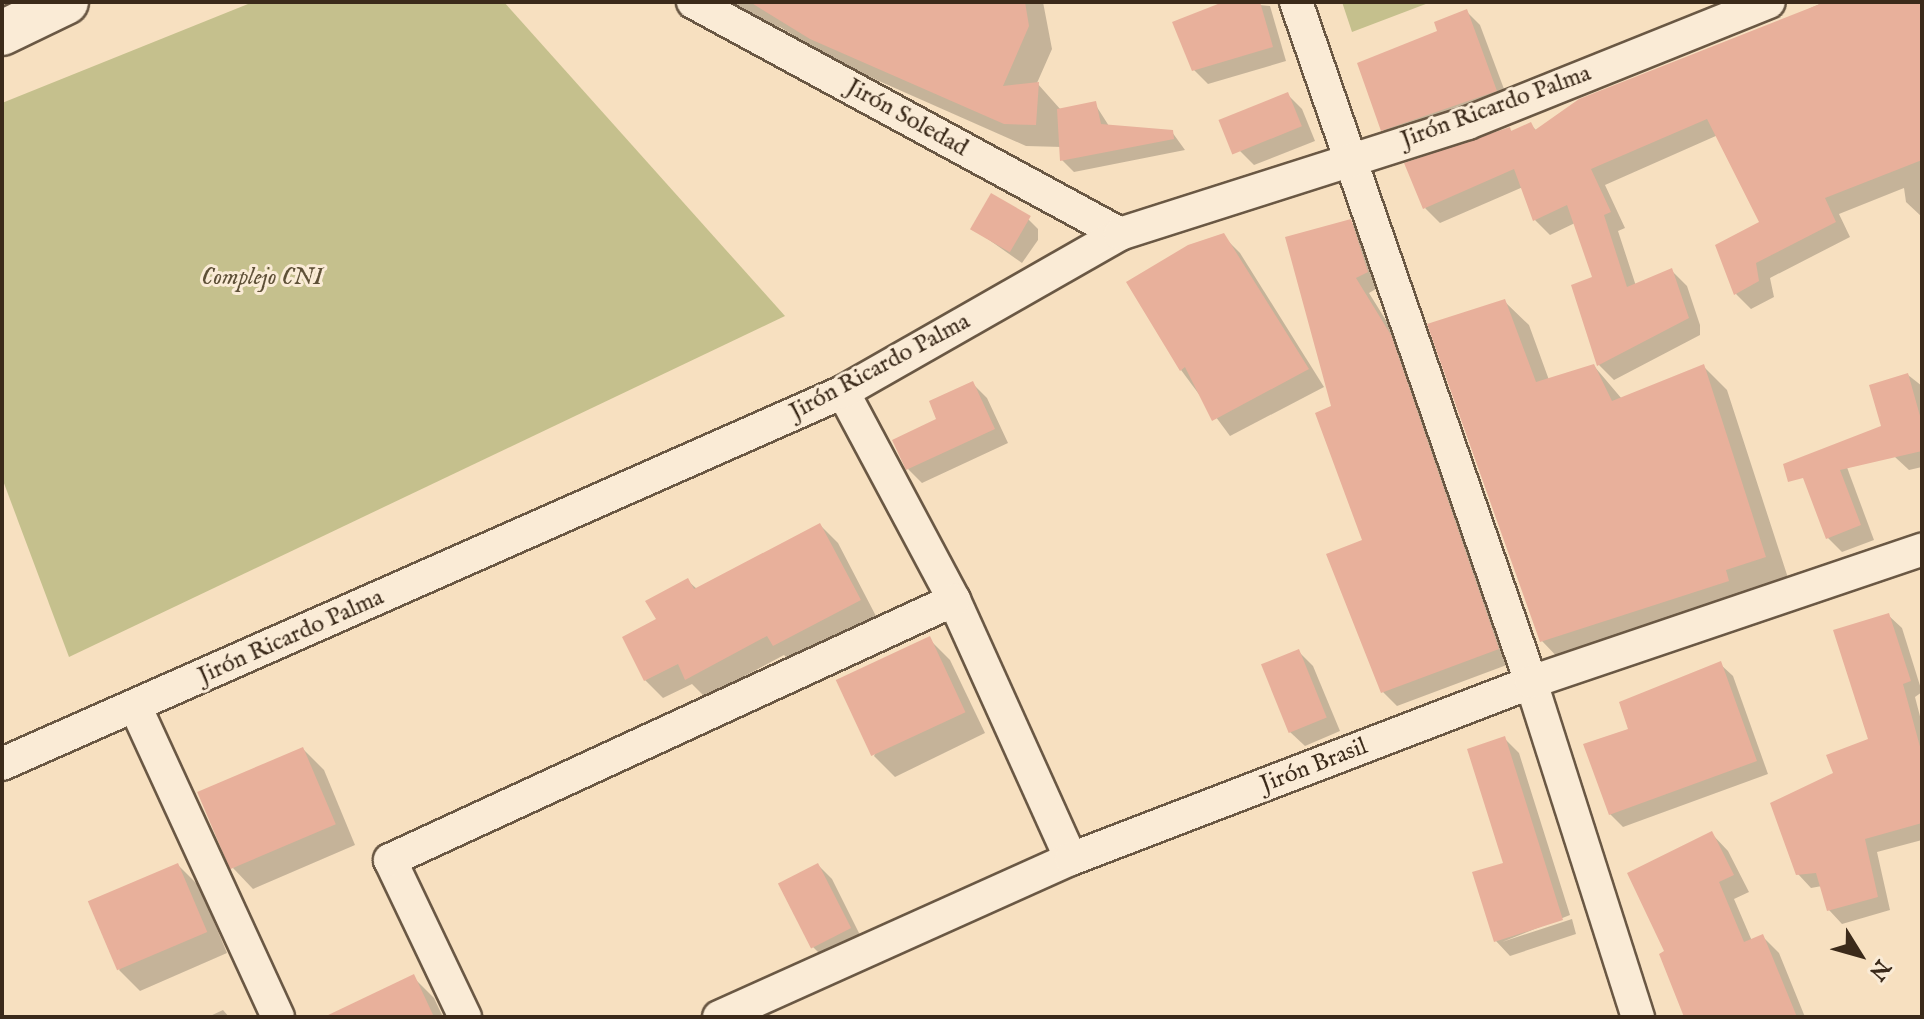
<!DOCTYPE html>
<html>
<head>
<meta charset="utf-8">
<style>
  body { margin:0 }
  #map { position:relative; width:1924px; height:1019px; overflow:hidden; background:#f7e0c0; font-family:"IM FELL English",serif }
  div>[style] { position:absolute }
  .green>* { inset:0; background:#c5c08d }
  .shadow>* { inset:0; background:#0003 }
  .building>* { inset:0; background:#e8b09b; transform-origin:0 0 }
  .roads { filter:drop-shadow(2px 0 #6a5844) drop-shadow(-2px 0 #6a5844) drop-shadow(0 2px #6a5844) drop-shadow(0 -2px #6a5844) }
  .minor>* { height:32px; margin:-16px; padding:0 16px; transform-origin:16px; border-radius:16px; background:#faebd6 }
  .secondary>* { height:44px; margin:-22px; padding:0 22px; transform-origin:22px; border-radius:22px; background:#faebd6 }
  span { translate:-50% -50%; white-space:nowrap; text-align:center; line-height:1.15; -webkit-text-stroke:6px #faebd6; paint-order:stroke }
  .street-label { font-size:24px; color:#3b2a1a }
  .park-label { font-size:24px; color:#5e5037; font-style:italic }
  .frame { position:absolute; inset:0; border:4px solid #3b2a1a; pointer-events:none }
  .north { position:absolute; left:1820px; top:915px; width:80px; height:80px; -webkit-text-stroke:6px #faebd6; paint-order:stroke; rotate:127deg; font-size:22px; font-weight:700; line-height:32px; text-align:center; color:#3b2a1a }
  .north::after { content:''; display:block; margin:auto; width:28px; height:36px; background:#3b2a1a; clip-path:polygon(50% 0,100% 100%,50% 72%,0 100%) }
</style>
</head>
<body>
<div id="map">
  <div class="green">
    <i style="clip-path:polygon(253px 2px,504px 2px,785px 316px,69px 657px,2px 478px,2px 103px)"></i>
    <i style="clip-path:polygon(1342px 2px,1431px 2px,1352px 32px)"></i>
  </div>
  <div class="shadow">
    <i style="clip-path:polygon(714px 2px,1043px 2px,1052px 49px,1037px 83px,1061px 110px,1095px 104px,1109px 126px,1172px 132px,1185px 150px,1074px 172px,1062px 160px,1062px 147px,1026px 146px,836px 62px,780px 27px,775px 34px)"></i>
    <i style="clip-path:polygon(1229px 2px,1270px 6px,1286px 61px,1208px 84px,1194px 70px)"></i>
    <i style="clip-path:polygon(1824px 2px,1922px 2px,1922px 217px,1906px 202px,1904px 188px,1839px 214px,1850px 237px,1770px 278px,1774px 297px,1751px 309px,1736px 294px,1762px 223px,1718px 135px,1605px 185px,1625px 228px,1618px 231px,1636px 286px,1672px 271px,1687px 286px,1700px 325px,1700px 335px,1614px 380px,1599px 365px,1594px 278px,1575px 223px,1550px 235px,1535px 220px,1523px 187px,1440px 223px,1425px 208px,1509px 129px,1513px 132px,1531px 125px,1537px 131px)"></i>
    <i style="clip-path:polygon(1466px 11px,1480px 25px,1510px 105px,1397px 144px,1383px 130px,1440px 33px)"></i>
    <i style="clip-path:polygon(1287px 94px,1302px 109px,1315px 141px,1254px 165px,1240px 151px)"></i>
    <i style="clip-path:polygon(1023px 214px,1038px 229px,1038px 240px,1022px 263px,975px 230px)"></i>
    <i style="clip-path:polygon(1350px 221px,1365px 236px,1381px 286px,1369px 293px,1405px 351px,1512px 663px,1397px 706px,1383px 692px,1365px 541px,1333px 407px)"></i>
    <i style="clip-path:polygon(1223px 236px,1240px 253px,1324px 387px,1230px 436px,1181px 370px)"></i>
    <i style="clip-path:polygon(1505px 302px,1529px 325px,1549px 380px,1594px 366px,1622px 399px,1703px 366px,1727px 390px,1789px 581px,1565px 665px,1542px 641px)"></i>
    <i style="clip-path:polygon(1908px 375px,1922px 386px,1922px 467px,1909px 470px,1895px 457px)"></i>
    <i style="clip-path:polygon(972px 383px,987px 398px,1008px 443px,922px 483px,908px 469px,895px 440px,939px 420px)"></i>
    <i style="clip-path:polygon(1799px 460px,1845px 462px,1874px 540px,1842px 552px,1828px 538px)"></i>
    <i style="clip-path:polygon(820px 525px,838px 543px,877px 618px,792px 663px,784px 655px,705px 697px,692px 684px,663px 698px,645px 680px,659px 620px,688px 581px,697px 589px)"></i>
    <i style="clip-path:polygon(1888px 615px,1902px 628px,1922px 692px,1915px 697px,1922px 724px,1922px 840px,1877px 852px,1890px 910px,1842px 924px,1829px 910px,1822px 886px,1811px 888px,1798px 874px,1836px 774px,1870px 741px)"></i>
    <i style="clip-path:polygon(929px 639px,950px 660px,985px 733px,895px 777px,874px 756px)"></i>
    <i style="clip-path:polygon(1299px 652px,1313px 666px,1340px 731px,1305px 746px,1290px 732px)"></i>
    <i style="clip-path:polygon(1720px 664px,1733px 676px,1768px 774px,1623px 827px,1610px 814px,1630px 731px)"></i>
    <i style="clip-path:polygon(1505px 739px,1519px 753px,1570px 915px,1502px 942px,1572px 919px,1576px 934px,1510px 956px,1496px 941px,1506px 865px)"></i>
    <i style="clip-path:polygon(303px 749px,324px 770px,355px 845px,253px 889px,233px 868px)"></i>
    <i style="clip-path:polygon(1712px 834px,1728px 851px,1749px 892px,1734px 899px,1752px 941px,1762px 936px,1779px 953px,1805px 1017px,1685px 1017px,1667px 952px)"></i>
    <i style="clip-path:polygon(178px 865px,199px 886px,227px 953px,140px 991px,119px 970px)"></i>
    <i style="clip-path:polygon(818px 865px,832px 879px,864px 943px,827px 961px,813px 947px)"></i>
    <i style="clip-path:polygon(413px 977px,434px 998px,443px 1017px,352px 1017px)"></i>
    <i style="clip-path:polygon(223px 1010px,229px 1017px,208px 1017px)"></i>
  </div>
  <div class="building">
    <i style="clip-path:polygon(750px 2px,1025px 2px,1029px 26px,1003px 86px,1039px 82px,1036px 125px,1004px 124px,810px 39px)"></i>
    <i style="clip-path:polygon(1223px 2px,1260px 2px,1273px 47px,1192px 71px,1172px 22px)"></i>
    <i style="clip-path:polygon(1825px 2px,1922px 2px,1922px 160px,1825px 198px,1836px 222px,1756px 263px,1759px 281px,1734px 295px,1715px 245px,1759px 222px,1707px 119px,1591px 169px,1611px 212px,1604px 215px,1627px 287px,1672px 268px,1689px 318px,1597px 366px,1571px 285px,1592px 277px,1567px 205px,1533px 221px,1514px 169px,1423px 209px,1404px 163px,1510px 127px,1511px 131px,1531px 122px,1535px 130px,1579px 99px)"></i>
    <i style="clip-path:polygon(1467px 9px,1497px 91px,1381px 131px,1357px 63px,1437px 31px,1434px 22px)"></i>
    <i style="left:1288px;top:92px;width:37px;height:75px;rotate:68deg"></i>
    <i style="clip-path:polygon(1096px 101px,1101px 124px,1173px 130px,1174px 139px,1060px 161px,1057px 109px)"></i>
    <i style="left:991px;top:193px;width:46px;height:42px;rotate:30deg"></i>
    <i style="clip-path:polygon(1351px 219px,1368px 272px,1356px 278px,1391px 335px,1499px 649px,1381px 693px,1326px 554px,1362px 540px,1315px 413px,1331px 406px,1285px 237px)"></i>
    <i style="clip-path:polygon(1224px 233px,1309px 369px,1212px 421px,1185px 367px,1180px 371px,1126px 282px,1188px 245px)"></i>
    <i style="clip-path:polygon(1505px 299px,1536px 382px,1594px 364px,1612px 401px,1704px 364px,1766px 557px,1726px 570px,1729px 581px,1540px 642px,1427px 324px)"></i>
    <i style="clip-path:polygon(1908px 373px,1922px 423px,1922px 451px,1840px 470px,1861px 525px,1826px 539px,1803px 478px,1788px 482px,1783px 464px,1881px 426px,1869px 385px)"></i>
    <i style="clip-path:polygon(973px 381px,995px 429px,906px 470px,892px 440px,936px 419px,929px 401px)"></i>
    <i style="clip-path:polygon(820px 523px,861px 600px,773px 646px,767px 636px,685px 680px,678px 664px,644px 681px,622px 637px,656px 619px,645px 601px,688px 578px,694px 589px)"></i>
    <i style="clip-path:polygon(1889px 613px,1911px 681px,1903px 684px,1922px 754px,1922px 823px,1865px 839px,1878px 897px,1827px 911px,1816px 873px,1796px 875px,1770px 803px,1833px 773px,1826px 755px,1868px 739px,1833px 630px)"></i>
    <i style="left:930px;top:636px;width:84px;height:104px;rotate:65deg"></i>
    <i style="left:1299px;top:649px;width:74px;height:41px;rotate:68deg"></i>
    <i style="clip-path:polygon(1721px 661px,1757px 761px,1609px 815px,1583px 744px,1628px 729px,1619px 702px)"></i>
    <i style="clip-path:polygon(1505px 736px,1563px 920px,1494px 942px,1472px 872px,1503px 863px,1467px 749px)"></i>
    <i style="left:303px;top:747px;width:84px;height:115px;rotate:67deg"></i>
    <i style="clip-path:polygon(1712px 831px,1734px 875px,1719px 882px,1744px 942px,1763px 934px,1797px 1017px,1684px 1017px,1659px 954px,1664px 951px,1627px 873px)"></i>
    <i style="left:178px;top:863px;width:75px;height:98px;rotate:67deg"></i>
    <i style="left:818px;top:863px;width:73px;height:45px;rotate:63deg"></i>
    <i style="clip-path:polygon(414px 974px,434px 1017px,324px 1017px)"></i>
  </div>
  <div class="roads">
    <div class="minor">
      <i style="left:693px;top:2px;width:486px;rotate:28.5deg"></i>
      <i style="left:1296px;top:2px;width:719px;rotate:70.94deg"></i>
      <i style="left:1531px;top:682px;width:352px;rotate:72.3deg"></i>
      <i style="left:843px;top:392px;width:236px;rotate:61.9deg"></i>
      <i style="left:954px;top:600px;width:284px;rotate:65.7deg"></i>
      <i style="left:135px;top:706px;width:342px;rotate:65.3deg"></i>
      <i style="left:2px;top:764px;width:920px;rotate:-23.86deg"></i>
      <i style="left:843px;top:392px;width:319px;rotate:-29.7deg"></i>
      <i style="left:1120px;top:234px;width:365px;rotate:-17.7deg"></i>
      <i style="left:1468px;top:123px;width:324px;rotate:-21.9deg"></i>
      <i style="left:465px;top:1017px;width:174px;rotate:-115.5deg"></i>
      <i style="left:390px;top:860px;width:621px;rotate:-24.75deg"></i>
      <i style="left:719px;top:1017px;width:386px;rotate:-24.2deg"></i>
      <i style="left:1071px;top:859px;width:493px;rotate:-21deg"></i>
      <i style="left:1531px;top:682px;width:413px;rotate:-18.7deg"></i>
    </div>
    <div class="secondary">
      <i style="left:2px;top:33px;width:71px;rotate:-25.8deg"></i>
    </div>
  </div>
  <div class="street-label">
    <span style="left:1496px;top:107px;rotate:-20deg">Jirón Ricardo Palma</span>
    <span style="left:907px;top:118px;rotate:29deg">Jirón Soledad</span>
    <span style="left:880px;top:367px;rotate:-28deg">Jirón Ricardo Palma</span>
    <span style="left:291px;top:637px;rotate:-24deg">Jirón Ricardo Palma</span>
    <span style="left:1314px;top:766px;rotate:-21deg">Jirón Brasil</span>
  </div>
  <div class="park-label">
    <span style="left:262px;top:278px">Complejo CNI</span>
  </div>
  <div class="frame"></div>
  <div class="north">N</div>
</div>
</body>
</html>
